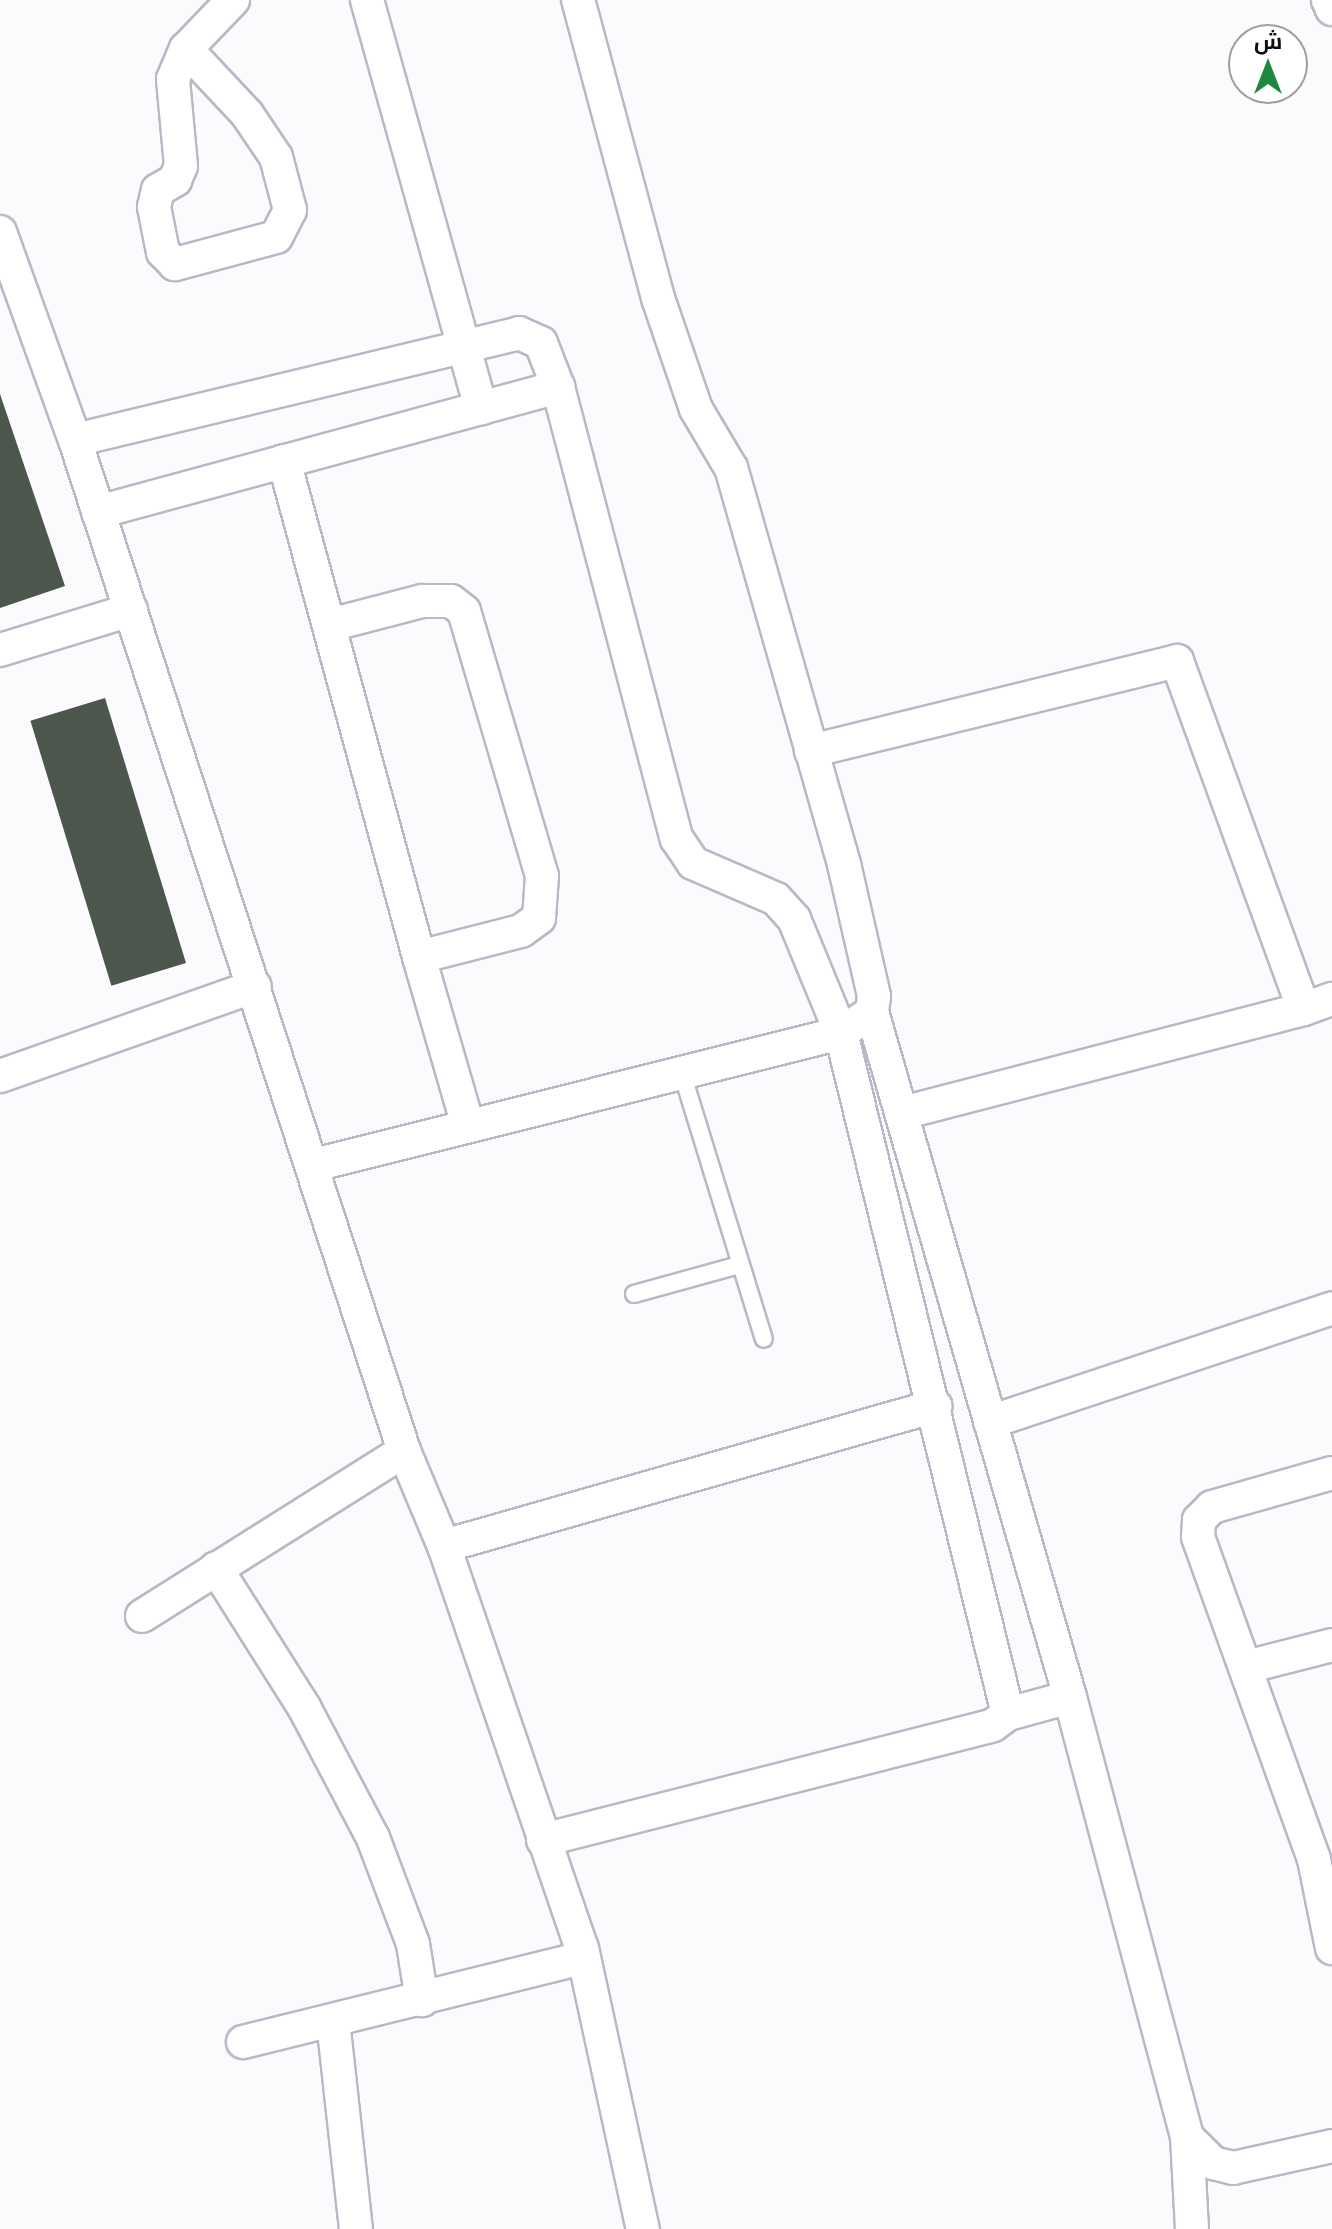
<!DOCTYPE html>
<html>
<head>
<meta charset="utf-8">
<style>
  body { margin:0 }
  #map { position:relative; width:1332px; height:2229px; overflow:hidden; background:#fbfbfe; font-family:Karla,Cairo,sans-serif }
  div>[style] { position:absolute }
  .building>* { inset:0; background:#4c564d; transform-origin:0 0 }
  .roads { filter:drop-shadow(2px 0 #b8b8c6) drop-shadow(-2px 0 #b8b8c6) drop-shadow(0 2px #b8b8c6) drop-shadow(0 -2px #b8b8c6) }
  .service>* { height:16px; margin:-8px; padding:0 8px; transform-origin:8px; border-radius:8px; background:#fff }
  .minor>* { height:32px; margin:-16px; padding:0 16px; transform-origin:16px; border-radius:16px; background:#fff }
  span { translate:-50% -50%; white-space:nowrap; text-align:center; line-height:1.15; -webkit-text-stroke:8px #fff; paint-order:stroke }
  .north { position:absolute; left:1228px; top:24px; width:80px; height:80px; box-sizing:border-box; background:#fff; border:2px solid #9e9ea0; border-radius:50%; rotate:0deg; font-size:22px; font-weight:700; line-height:32px; text-align:center; color:#0d0d12 }
  .north::after { content:''; display:block; margin:auto; width:28px; height:36px; background:#20883e; clip-path:polygon(50% 0,100% 100%,50% 72%,0 100%) }
</style>
</head>
<body>
<div id="map">
  <div class="building">
    <i style="clip-path:polygon(0 394px,65px 586px,0 608px)"></i>
    <i style="left:105px;top:698px;width:277px;height:78px;rotate:73deg"></i>
  </div>
  <div class="roads">
    <div class="service">
      <i style="left:682px;top:1073px;width:278px;rotate:72.9deg"></i>
      <i style="left:634px;top:1294px;width:109px;rotate:-15.4deg"></i>
    </div>
    <div class="minor">
      <i style="left:367px;top:0;width:424px;rotate:74.4deg"></i>
      <i style="left:1328px;top:0;width:10px;rotate:66deg"></i>
      <i style="left:186px;top:49px;width:89px;rotate:46.8deg"></i>
      <i style="left:247px;top:114px;width:52px;rotate:56deg"></i>
      <i style="left:276px;top:157px;width:55px;rotate:75.2deg"></i>
      <i style="left:290px;top:210px;width:30px;rotate:117deg"></i>
      <i style="left:276px;top:237px;width:105px;rotate:165deg"></i>
      <i style="left:175px;top:264px;width:17px;rotate:-135deg"></i>
      <i style="left:163px;top:252px;width:46px;rotate:-101.3deg"></i>
      <i style="left:154px;top:207px;width:17px;rotate:-77deg"></i>
      <i style="left:158px;top:190px;width:20px;rotate:-30deg"></i>
      <i style="left:175px;top:180px;width:15px;rotate:-67deg"></i>
      <i style="left:181px;top:166px;width:87px;rotate:-95.3deg"></i>
      <i style="left:173px;top:79px;width:33px;rotate:-67deg"></i>
      <i style="left:186px;top:49px;width:68px;rotate:-46.2deg"></i>
      <i style="left:0;top:232px;width:221px;rotate:70.2deg"></i>
      <i style="left:75px;top:440px;width:1063px;rotate:71.97deg"></i>
      <i style="left:404px;top:1451px;width:103px;rotate:67.2deg"></i>
      <i style="left:444px;top:1546px;width:425px;rotate:71.1deg"></i>
      <i style="left:582px;top:1948px;width:288px;rotate:77.8deg"></i>
      <i style="left:75px;top:440px;width:457px;rotate:-13.5deg"></i>
      <i style="left:519px;top:333px;width:24px;rotate:24deg"></i>
      <i style="left:541px;top:343px;width:47px;rotate:68.9deg"></i>
      <i style="left:558px;top:387px;width:467px;rotate:75.3deg"></i>
      <i style="left:677px;top:839px;width:29px;rotate:56deg"></i>
      <i style="left:693px;top:863px;width:90px;rotate:23.4deg"></i>
      <i style="left:776px;top:899px;width:27px;rotate:48deg"></i>
      <i style="left:794px;top:919px;width:123px;rotate:67.6deg"></i>
      <i style="left:841px;top:1033px;width:701px;rotate:76.22deg"></i>
      <i style="left:284px;top:461px;width:514px;rotate:74.77deg"></i>
      <i style="left:419px;top:957px;width:105px;rotate:-14.3deg"></i>
      <i style="left:521px;top:931px;width:22px;rotate:-36deg"></i>
      <i style="left:539px;top:918px;width:42px;rotate:-85.9deg"></i>
      <i style="left:542px;top:876px;width:276px;rotate:-106.4deg"></i>
      <i style="left:464px;top:611px;width:16px;rotate:-142deg"></i>
      <i style="left:451px;top:601px;width:29px;rotate:180deg"></i>
      <i style="left:422px;top:601px;width:95px;rotate:165.4deg"></i>
      <i style="left:98px;top:512px;width:477px;rotate:-15.2deg"></i>
      <i style="left:0;top:650px;width:137px;rotate:-17deg"></i>
      <i style="left:811px;top:751px;width:377px;rotate:-13.8deg"></i>
      <i style="left:1177px;top:661px;width:370px;rotate:70deg"></i>
      <i style="left:1304px;top:1009px;width:416px;rotate:165.5deg"></i>
      <i style="left:419px;top:957px;width:176px;rotate:73.8deg"></i>
      <i style="left:1304px;top:1009px;width:30px;rotate:-20deg"></i>
      <i style="left:872px;top:1012px;width:713px;rotate:73.88deg"></i>
      <i style="left:1070px;top:1697px;width:455px;rotate:75.1deg"></i>
      <i style="left:1187px;top:2137px;width:37px;rotate:45deg"></i>
      <i style="left:1213px;top:2163px;width:21px;rotate:14deg"></i>
      <i style="left:1233px;top:2168px;width:101px;rotate:-12.5deg"></i>
      <i style="left:0;top:1076px;width:270px;rotate:-19.4deg"></i>
      <i style="left:314px;top:1165px;width:543px;rotate:-14.06deg"></i>
      <i style="left:841px;top:1033px;width:37px;rotate:-34deg"></i>
      <i style="left:872px;top:1012px;width:16px;rotate:-83deg"></i>
      <i style="left:874px;top:996px;width:135px;rotate:-102.8deg"></i>
      <i style="left:844px;top:864px;width:412px;rotate:-105.9deg"></i>
      <i style="left:731px;top:468px;width:69px;rotate:-120.7deg"></i>
      <i style="left:696px;top:409px;width:117px;rotate:-108.9deg"></i>
      <i style="left:658px;top:298px;width:309px;rotate:-105deg"></i>
      <i style="left:990px;top:1422px;width:360px;rotate:-18.4deg"></i>
      <i style="left:1332px;top:1473px;width:125px;rotate:164.2deg"></i>
      <i style="left:1212px;top:1507px;width:18px;rotate:135deg"></i>
      <i style="left:1199px;top:1520px;width:17px;rotate:93deg"></i>
      <i style="left:1198px;top:1537px;width:342px;rotate:70.2deg"></i>
      <i style="left:1314px;top:1859px;width:91px;rotate:78.6deg"></i>
      <i style="left:444px;top:1546px;width:511px;rotate:-15.91deg"></i>
      <i style="left:216px;top:1568px;width:167px;rotate:57.7deg"></i>
      <i style="left:305px;top:1709px;width:146px;rotate:62.2deg"></i>
      <i style="left:373px;top:1838px;width:113px;rotate:69.3deg"></i>
      <i style="left:413px;top:1944px;width:57px;rotate:80.9deg"></i>
      <i style="left:142px;top:1616px;width:310px;rotate:-32.2deg"></i>
      <i style="left:1246px;top:1667px;width:89px;rotate:-14.3deg"></i>
      <i style="left:543px;top:1840px;width:464px;rotate:-14.3deg"></i>
      <i style="left:993px;top:1725px;width:19px;rotate:-36deg"></i>
      <i style="left:1008px;top:1714px;width:64px;rotate:-15.3deg"></i>
      <i style="left:333px;top:2021px;width:209px;rotate:83.7deg"></i>
      <i style="left:243px;top:2042px;width:349px;rotate:-13.9deg"></i>
      <i style="left:1187px;top:2137px;width:92px;rotate:86.9deg"></i>
    </div>
  </div>
  <div class="north">ش</div>
</div>
</body>
</html>
